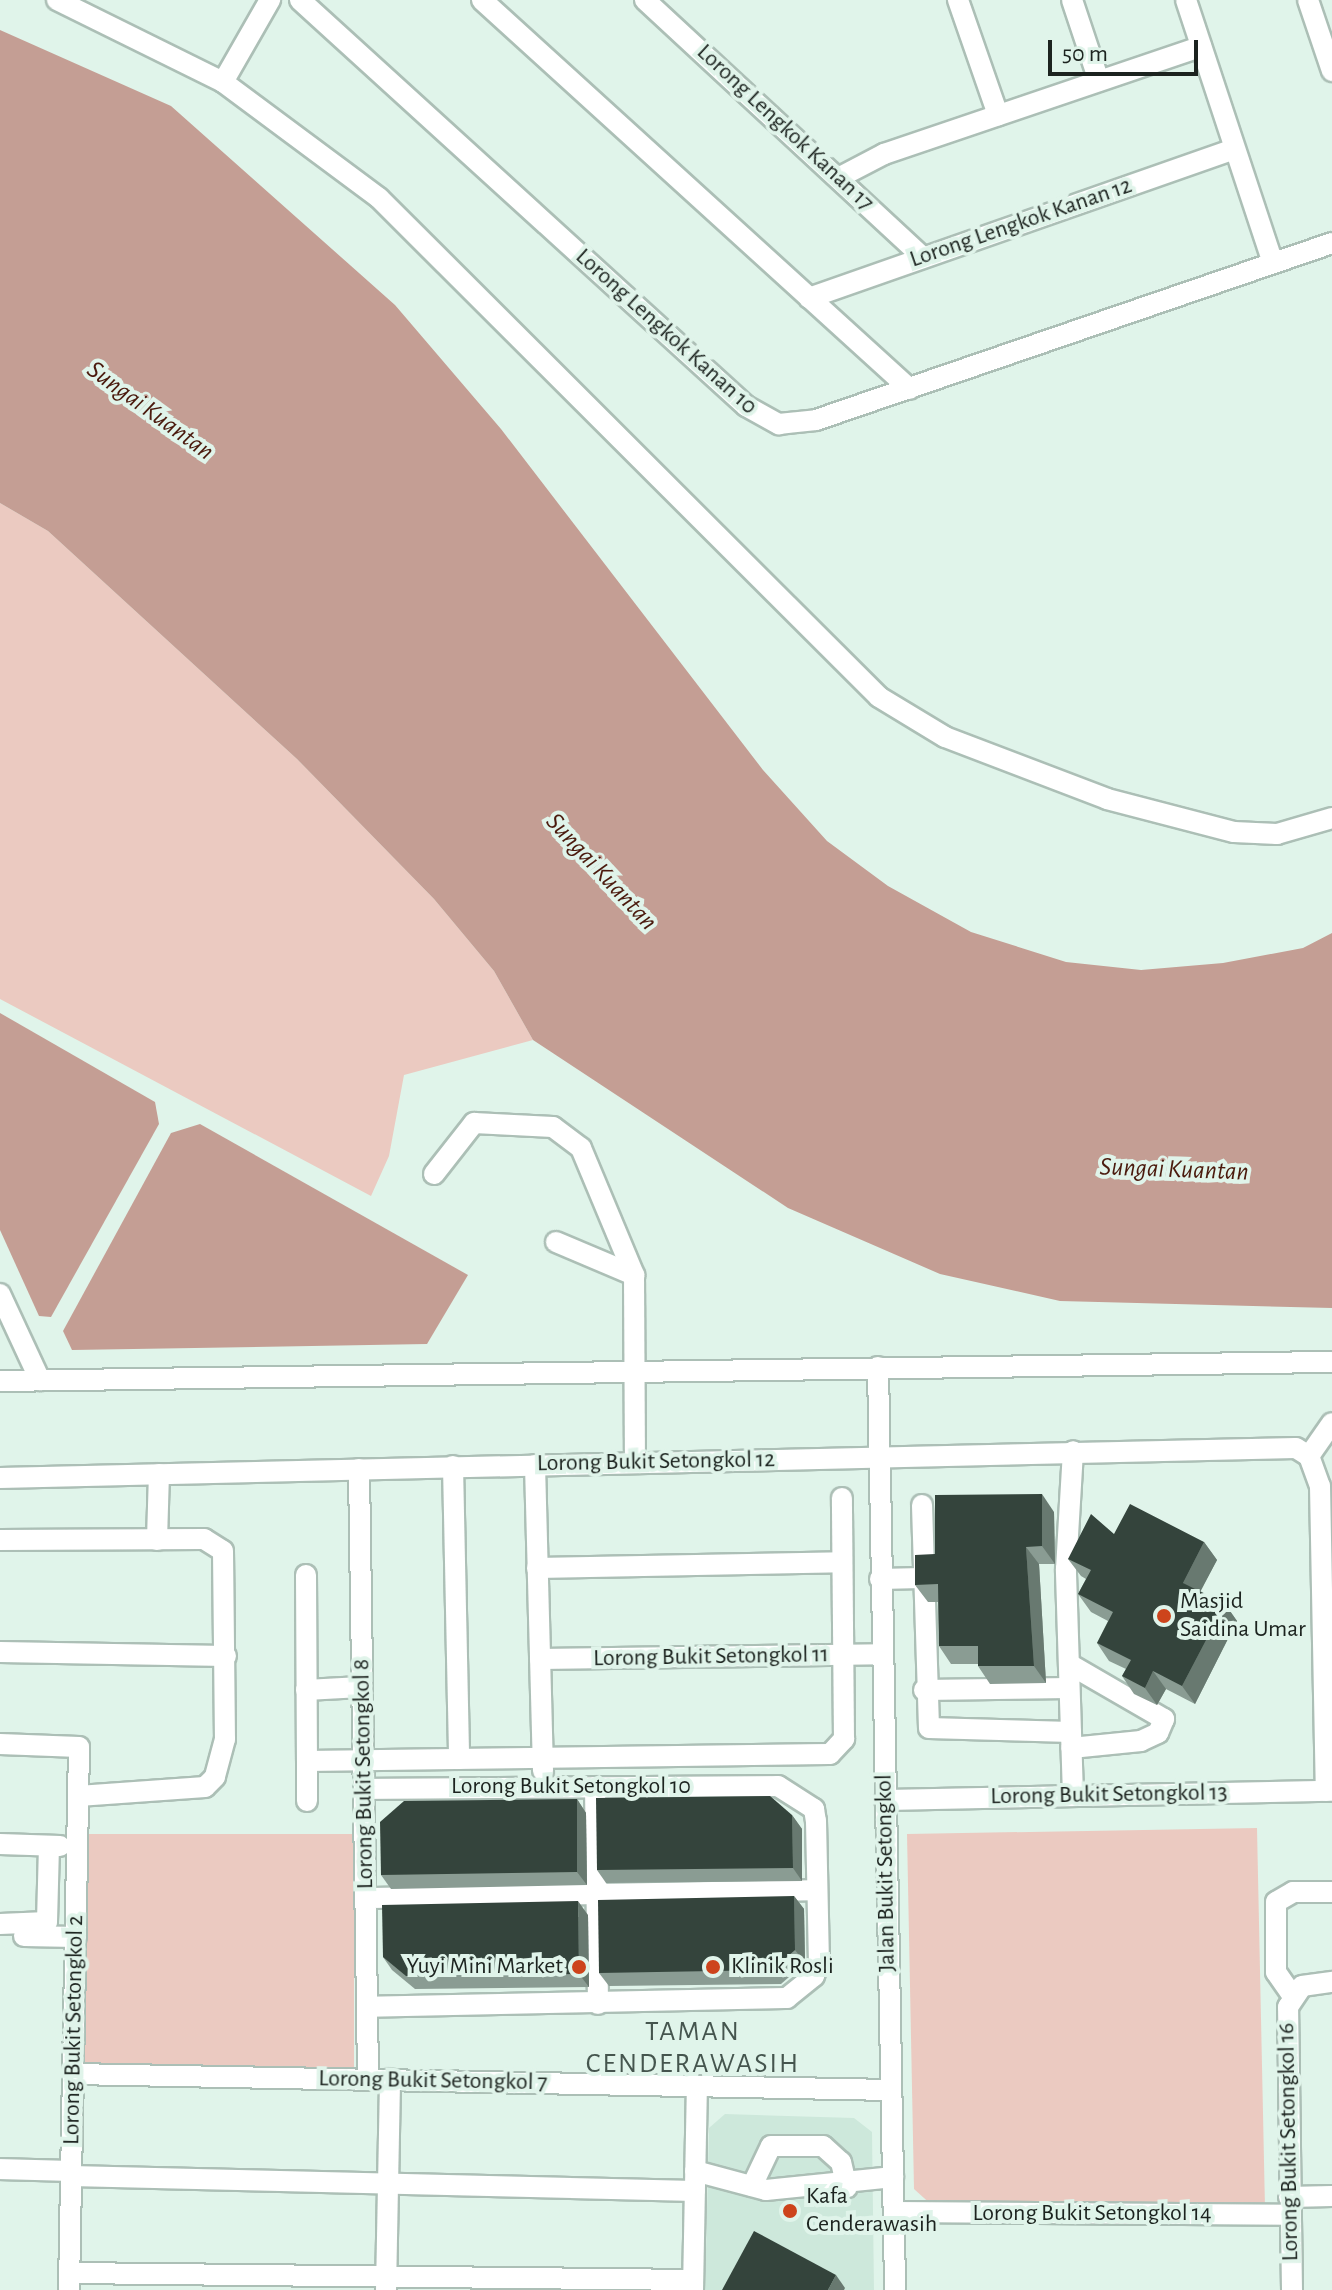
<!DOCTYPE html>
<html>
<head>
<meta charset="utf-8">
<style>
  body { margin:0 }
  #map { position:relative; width:1332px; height:2290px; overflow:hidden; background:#e0f4ea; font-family:"Alegreya Sans",sans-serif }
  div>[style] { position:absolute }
  .built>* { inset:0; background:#cde8db }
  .green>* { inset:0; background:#ebcac1; transform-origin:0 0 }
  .water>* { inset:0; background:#c49e94 }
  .roads { filter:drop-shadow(2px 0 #acbfb6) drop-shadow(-2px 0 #acbfb6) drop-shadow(0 2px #acbfb6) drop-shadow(0 -2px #acbfb6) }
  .minor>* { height:20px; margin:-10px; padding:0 10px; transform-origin:10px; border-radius:10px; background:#fff }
  .wall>* { inset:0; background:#8a9c93 }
  .shaded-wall>* { inset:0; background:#687970 }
  .building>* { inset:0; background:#34443c }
  .dots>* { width:22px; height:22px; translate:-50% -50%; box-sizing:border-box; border:4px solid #e0f4ea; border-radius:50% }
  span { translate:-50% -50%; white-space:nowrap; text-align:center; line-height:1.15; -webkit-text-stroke:8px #e0f4ea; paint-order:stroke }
  .street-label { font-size:24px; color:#1c231f }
  .poi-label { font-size:24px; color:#1c231f }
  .left { translate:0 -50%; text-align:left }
  .right { translate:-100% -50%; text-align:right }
  .water-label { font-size:26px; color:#4a1a0d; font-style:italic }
  .quarter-label { font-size:28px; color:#45554e; letter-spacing:2px }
  .scale { position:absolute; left:1048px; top:40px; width:150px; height:36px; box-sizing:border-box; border:4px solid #1c231f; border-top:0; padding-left:10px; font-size:24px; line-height:28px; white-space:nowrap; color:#1c231f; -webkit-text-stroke:6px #e0f4ea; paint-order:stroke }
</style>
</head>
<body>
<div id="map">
  <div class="built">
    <i style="clip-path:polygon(725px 2114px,854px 2118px,872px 2132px,874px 2290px,705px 2290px,709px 2128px)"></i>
  </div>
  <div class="green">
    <i style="clip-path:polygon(0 503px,48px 531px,297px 759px,434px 899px,494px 971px,533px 1040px,404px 1075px,389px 1156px,371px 1196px,0 999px)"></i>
    <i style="clip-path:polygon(1257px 1828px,1265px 2208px,934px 2207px,914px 2189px,907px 1834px)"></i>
    <i style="left:84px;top:1834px;width:270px;height:236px"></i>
  </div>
  <div class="water">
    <i style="clip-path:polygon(0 30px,171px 106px,395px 305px,501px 429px,763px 770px,827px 841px,888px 886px,971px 932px,1066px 962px,1141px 970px,1223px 963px,1303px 948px,1332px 933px,1332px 1308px,1060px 1301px,940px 1274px,788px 1208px,533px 1040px,494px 971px,434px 899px,297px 759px,48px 531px,0 503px)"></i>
    <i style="clip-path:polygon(0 1013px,155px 1102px,159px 1124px,51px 1317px,39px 1316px,0 1230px)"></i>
    <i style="clip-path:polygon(200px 1124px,468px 1275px,427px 1344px,72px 1350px,63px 1331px,171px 1133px)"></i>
  </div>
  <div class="roads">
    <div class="minor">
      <i style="left:57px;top:0;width:185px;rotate:26.3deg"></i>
      <i style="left:223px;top:82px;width:194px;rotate:36.6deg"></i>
      <i style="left:379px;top:198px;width:706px;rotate:44.94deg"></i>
      <i style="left:879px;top:697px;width:77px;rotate:31.2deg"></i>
      <i style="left:945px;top:737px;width:173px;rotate:20.9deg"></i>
      <i style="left:1107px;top:799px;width:131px;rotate:14.6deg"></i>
      <i style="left:1234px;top:832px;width:43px;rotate:2.7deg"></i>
      <i style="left:1277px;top:834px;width:57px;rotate:-16.2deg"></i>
      <i style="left:300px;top:0;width:603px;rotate:42.31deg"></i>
      <i style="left:746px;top:406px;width:38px;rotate:29deg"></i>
      <i style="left:779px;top:424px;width:37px;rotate:-6deg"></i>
      <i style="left:816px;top:420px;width:546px;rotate:-18.93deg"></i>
      <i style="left:482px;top:0;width:578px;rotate:42.27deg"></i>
      <i style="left:645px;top:0;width:379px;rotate:42.8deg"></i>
      <i style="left:958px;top:0;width:122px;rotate:70.8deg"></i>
      <i style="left:1072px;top:0;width:85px;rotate:71.6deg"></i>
      <i style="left:1186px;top:0;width:277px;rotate:71.7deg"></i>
      <i style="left:1308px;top:0;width:75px;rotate:71.3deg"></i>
      <i style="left:223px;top:82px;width:95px;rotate:-60.2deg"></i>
      <i style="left:840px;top:177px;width:50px;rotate:-27.6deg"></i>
      <i style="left:884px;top:154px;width:335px;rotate:-18.7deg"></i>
      <i style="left:809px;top:298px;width:450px;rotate:-19.3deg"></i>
      <i style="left:434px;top:1174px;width:65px;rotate:-51.9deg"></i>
      <i style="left:474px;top:1123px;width:79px;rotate:2.9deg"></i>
      <i style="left:553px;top:1127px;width:35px;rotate:37deg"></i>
      <i style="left:581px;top:1148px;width:138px;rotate:67.3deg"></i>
      <i style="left:634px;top:1275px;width:187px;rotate:89.7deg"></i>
      <i style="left:556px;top:1242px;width:85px;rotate:22.9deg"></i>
      <i style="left:0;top:1294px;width:95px;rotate:65.1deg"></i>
      <i style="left:878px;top:1367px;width:923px;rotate:88.94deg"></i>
      <i style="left:0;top:1381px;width:1332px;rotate:-0.82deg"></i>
      <i style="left:1309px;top:1456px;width:40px;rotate:-55.1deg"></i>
      <i style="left:535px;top:1465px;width:306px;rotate:88.5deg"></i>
      <i style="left:453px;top:1466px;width:293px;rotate:88.8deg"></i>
      <i style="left:359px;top:1469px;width:609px;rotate:89.15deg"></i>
      <i style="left:0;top:1478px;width:1296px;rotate:-1.33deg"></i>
      <i style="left:1296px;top:1448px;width:15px;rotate:32deg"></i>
      <i style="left:1309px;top:1456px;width:32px;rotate:70deg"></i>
      <i style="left:1320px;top:1486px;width:305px;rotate:88.9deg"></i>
      <i style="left:922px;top:1505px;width:223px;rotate:88.2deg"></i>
      <i style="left:929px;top:1728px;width:142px;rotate:1.6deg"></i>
      <i style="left:0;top:1540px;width:204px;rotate:-0.3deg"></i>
      <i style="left:204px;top:1539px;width:22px;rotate:32deg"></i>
      <i style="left:223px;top:1551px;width:188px;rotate:89.4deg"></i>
      <i style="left:225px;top:1739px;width:39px;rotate:105deg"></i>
      <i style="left:215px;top:1777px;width:14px;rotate:135deg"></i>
      <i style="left:205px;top:1787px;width:127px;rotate:175.9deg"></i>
      <i style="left:157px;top:1540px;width:66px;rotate:-88.3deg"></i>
      <i style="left:537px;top:1568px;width:305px;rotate:-1.1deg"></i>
      <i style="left:306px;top:1575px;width:186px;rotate:89.7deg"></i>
      <i style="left:307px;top:1761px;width:523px;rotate:-0.77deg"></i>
      <i style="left:830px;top:1754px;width:21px;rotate:-47deg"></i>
      <i style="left:844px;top:1739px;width:241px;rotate:-90.5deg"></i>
      <i style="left:880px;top:1579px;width:42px;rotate:-1.4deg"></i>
      <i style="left:0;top:1652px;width:226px;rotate:1deg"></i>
      <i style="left:540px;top:1659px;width:342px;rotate:-0.8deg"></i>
      <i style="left:1069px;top:1664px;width:110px;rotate:30.1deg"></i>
      <i style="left:1164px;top:1719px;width:15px;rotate:113deg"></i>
      <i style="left:1158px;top:1733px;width:19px;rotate:155deg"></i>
      <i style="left:1141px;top:1741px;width:70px;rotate:174.3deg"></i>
      <i style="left:306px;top:1690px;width:55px;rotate:-3.1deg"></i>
      <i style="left:924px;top:1690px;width:145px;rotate:-0.8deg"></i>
      <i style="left:0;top:1744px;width:79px;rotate:2.2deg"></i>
      <i style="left:79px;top:1747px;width:543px;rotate:91.06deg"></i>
      <i style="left:595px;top:1787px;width:217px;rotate:89.2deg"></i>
      <i style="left:364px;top:1789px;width:414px;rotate:-0.4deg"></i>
      <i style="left:778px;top:1786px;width:43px;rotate:32.6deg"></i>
      <i style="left:814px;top:1809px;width:12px;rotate:81deg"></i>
      <i style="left:816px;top:1821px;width:141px;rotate:88.8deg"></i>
      <i style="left:819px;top:1962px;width:15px;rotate:110deg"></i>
      <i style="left:814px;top:1976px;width:35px;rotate:141deg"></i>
      <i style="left:787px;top:1998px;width:419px;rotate:178.8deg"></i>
      <i style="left:1073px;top:1796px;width:227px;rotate:-91.8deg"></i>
      <i style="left:1066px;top:1569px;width:118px;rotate:-86.6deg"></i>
      <i style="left:885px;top:1800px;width:447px;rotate:-1.2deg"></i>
      <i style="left:307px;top:1801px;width:40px;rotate:-90deg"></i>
      <i style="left:0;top:1844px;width:60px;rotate:1.9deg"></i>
      <i style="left:367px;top:1898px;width:449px;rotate:-1deg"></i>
      <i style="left:0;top:1924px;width:47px;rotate:-2.4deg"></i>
      <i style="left:47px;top:1922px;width:76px;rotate:-88.5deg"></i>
      <i style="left:24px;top:1936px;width:52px;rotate:1.1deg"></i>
      <i style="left:1292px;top:1995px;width:28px;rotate:-125deg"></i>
      <i style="left:1276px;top:1972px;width:70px;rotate:-90deg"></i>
      <i style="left:1276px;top:1902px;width:20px;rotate:-30deg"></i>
      <i style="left:1293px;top:1892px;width:39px"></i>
      <i style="left:73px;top:2074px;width:817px;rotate:1.12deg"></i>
      <i style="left:0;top:2169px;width:71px;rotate:1.6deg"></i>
      <i style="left:695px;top:2171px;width:73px;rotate:15deg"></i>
      <i style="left:766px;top:2190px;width:128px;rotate:-5.8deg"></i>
      <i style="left:71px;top:2176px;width:624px;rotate:1.38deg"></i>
      <i style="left:752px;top:2186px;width:44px;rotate:-64.6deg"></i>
      <i style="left:771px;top:2146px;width:52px"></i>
      <i style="left:823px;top:2146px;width:24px;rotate:42deg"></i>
      <i style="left:841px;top:2162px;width:26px;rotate:77deg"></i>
      <i style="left:1289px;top:2197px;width:43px;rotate:-1.3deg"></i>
      <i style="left:895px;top:2212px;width:394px;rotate:0.4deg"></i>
      <i style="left:69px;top:2273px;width:624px;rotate:0.64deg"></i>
      <i style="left:386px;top:2290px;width:211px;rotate:-88.9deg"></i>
      <i style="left:693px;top:2290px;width:202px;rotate:-88.9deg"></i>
      <i style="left:1292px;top:2290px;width:283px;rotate:-90.8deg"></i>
      <i style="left:1288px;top:2007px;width:25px;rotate:-56deg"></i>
      <i style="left:1302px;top:1986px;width:30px;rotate:-8deg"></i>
    </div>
  </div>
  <div class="wall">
    <i style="clip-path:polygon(1054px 1512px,1055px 1564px,1039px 1564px,1046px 1683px,990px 1684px,978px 1666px,978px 1664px,951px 1664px,939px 1646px,938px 1602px,928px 1602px,915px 1585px,935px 1554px)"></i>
    <i style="clip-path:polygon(1114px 1534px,1204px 1542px,1217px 1560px,1200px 1591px,1225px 1604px,1237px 1621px,1195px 1704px,1166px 1689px,1157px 1705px,1134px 1694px,1122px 1676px,1126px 1669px,1109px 1661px,1097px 1643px,1108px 1621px,1091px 1612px,1078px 1594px,1086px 1579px,1081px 1576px,1068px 1559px)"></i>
    <i style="clip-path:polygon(577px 1799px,586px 1813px,587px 1885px,391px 1889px,381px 1875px)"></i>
    <i style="clip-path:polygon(792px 1815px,802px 1829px,802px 1881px,606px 1883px,597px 1870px)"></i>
    <i style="clip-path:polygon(794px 1896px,804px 1909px,805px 1963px,781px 1984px,609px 1986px,599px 1973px)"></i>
    <i style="clip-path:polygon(588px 1915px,589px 1987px,415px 1989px,392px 1970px,383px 1957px)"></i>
  </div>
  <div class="shaded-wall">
    <i style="clip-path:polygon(1042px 1494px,1054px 1512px,1055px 1564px,1042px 1546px)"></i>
    <i style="clip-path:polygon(1204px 1542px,1217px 1560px,1196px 1600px,1183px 1583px)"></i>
    <i style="clip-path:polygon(1026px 1547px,1039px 1564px,1046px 1683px,1034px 1666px)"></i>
    <i style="clip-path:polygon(1225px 1604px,1237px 1621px,1195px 1704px,1182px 1686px)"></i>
    <i style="clip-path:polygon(1153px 1671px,1166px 1689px,1157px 1705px,1145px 1688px)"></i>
    <i style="clip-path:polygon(577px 1799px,586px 1813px,587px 1885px,577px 1872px)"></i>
    <i style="clip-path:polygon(792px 1815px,802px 1829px,802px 1881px,793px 1868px)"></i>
    <i style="clip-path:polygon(794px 1896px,804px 1909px,805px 1963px,795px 1950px)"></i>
    <i style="clip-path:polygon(578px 1901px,588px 1915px,589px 1987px,579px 1974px)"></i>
    <i style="clip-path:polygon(836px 2275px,845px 2288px,844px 2290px,828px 2290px)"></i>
  </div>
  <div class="building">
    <i style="clip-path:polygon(1042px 1494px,1042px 1546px,1026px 1547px,1034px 1666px,978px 1666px,978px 1646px,939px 1646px,938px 1584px,915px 1585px,915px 1555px,935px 1554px,935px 1495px)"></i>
    <i style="clip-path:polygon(1130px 1504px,1204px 1542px,1183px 1583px,1225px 1604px,1182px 1686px,1153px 1671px,1145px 1688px,1122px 1676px,1131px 1660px,1097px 1643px,1113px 1612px,1078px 1594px,1091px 1570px,1068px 1559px,1091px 1514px,1114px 1534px)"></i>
    <i style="clip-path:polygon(770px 1796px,792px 1815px,793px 1868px,597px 1870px,596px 1798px)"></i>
    <i style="clip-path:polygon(577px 1799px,577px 1872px,381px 1875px,380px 1822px,404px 1801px)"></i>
    <i style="clip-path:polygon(794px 1896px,795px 1950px,772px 1970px,599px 1973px,598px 1900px)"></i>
    <i style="clip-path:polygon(578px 1901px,579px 1974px,406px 1976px,383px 1957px,382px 1905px)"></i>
    <i style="clip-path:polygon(754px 2231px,836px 2275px,828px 2290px,722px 2290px)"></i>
  </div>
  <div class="dots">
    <i style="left:1164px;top:1616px;background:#cd441c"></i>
    <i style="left:579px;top:1967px;background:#cd441c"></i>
    <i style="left:713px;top:1967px;background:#cd441c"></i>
    <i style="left:790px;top:2211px;background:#cd441c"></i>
  </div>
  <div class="street-label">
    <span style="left:785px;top:128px;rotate:43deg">Lorong Lengkok Kanan 17</span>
    <span style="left:1021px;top:223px;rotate:-19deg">Lorong Lengkok Kanan 12</span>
    <span style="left:666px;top:332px;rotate:42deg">Lorong Lengkok Kanan 10</span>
    <span style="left:656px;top:1462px;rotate:-1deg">Lorong Bukit Setongkol 12</span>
    <span style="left:711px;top:1657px;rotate:-1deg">Lorong Bukit Setongkol 11</span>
    <span style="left:364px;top:1774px;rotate:-91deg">Lorong Bukit Setongkol 8</span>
    <span style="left:571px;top:1787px">Lorong Bukit Setongkol 10</span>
    <span style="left:1109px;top:1795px;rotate:-1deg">Lorong Bukit Setongkol 13</span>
    <span style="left:886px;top:1873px;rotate:-91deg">Jalan Bukit Setongkol</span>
    <span style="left:74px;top:2030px;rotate:-89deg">Lorong Bukit Setongkol 2</span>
    <span style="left:433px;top:2081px;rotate:1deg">Lorong Bukit Setongkol 7</span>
    <span style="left:1289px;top:2142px;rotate:-91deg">Lorong Bukit Setongkol 16</span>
    <span style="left:1092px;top:2214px">Lorong Bukit Setongkol 14</span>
  </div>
  <div class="poi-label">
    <span class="left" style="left:1180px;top:1616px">Masjid<br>Saidina Umar</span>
    <span class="right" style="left:563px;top:1967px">Yuyi Mini Market</span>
    <span class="left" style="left:731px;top:1967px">Klinik Rosli</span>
    <span class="left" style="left:806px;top:2211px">Kafa<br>Cenderawasih</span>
  </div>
  <div class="water-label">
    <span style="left:150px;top:411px;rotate:36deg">Sungai Kuantan</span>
    <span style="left:601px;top:872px;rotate:47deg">Sungai Kuantan</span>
    <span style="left:1174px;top:1170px;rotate:2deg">Sungai Kuantan</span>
  </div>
  <div class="quarter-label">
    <span style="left:693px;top:2048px">TAMAN<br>CENDERAWASIH</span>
  </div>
  <div class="scale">50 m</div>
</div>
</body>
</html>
